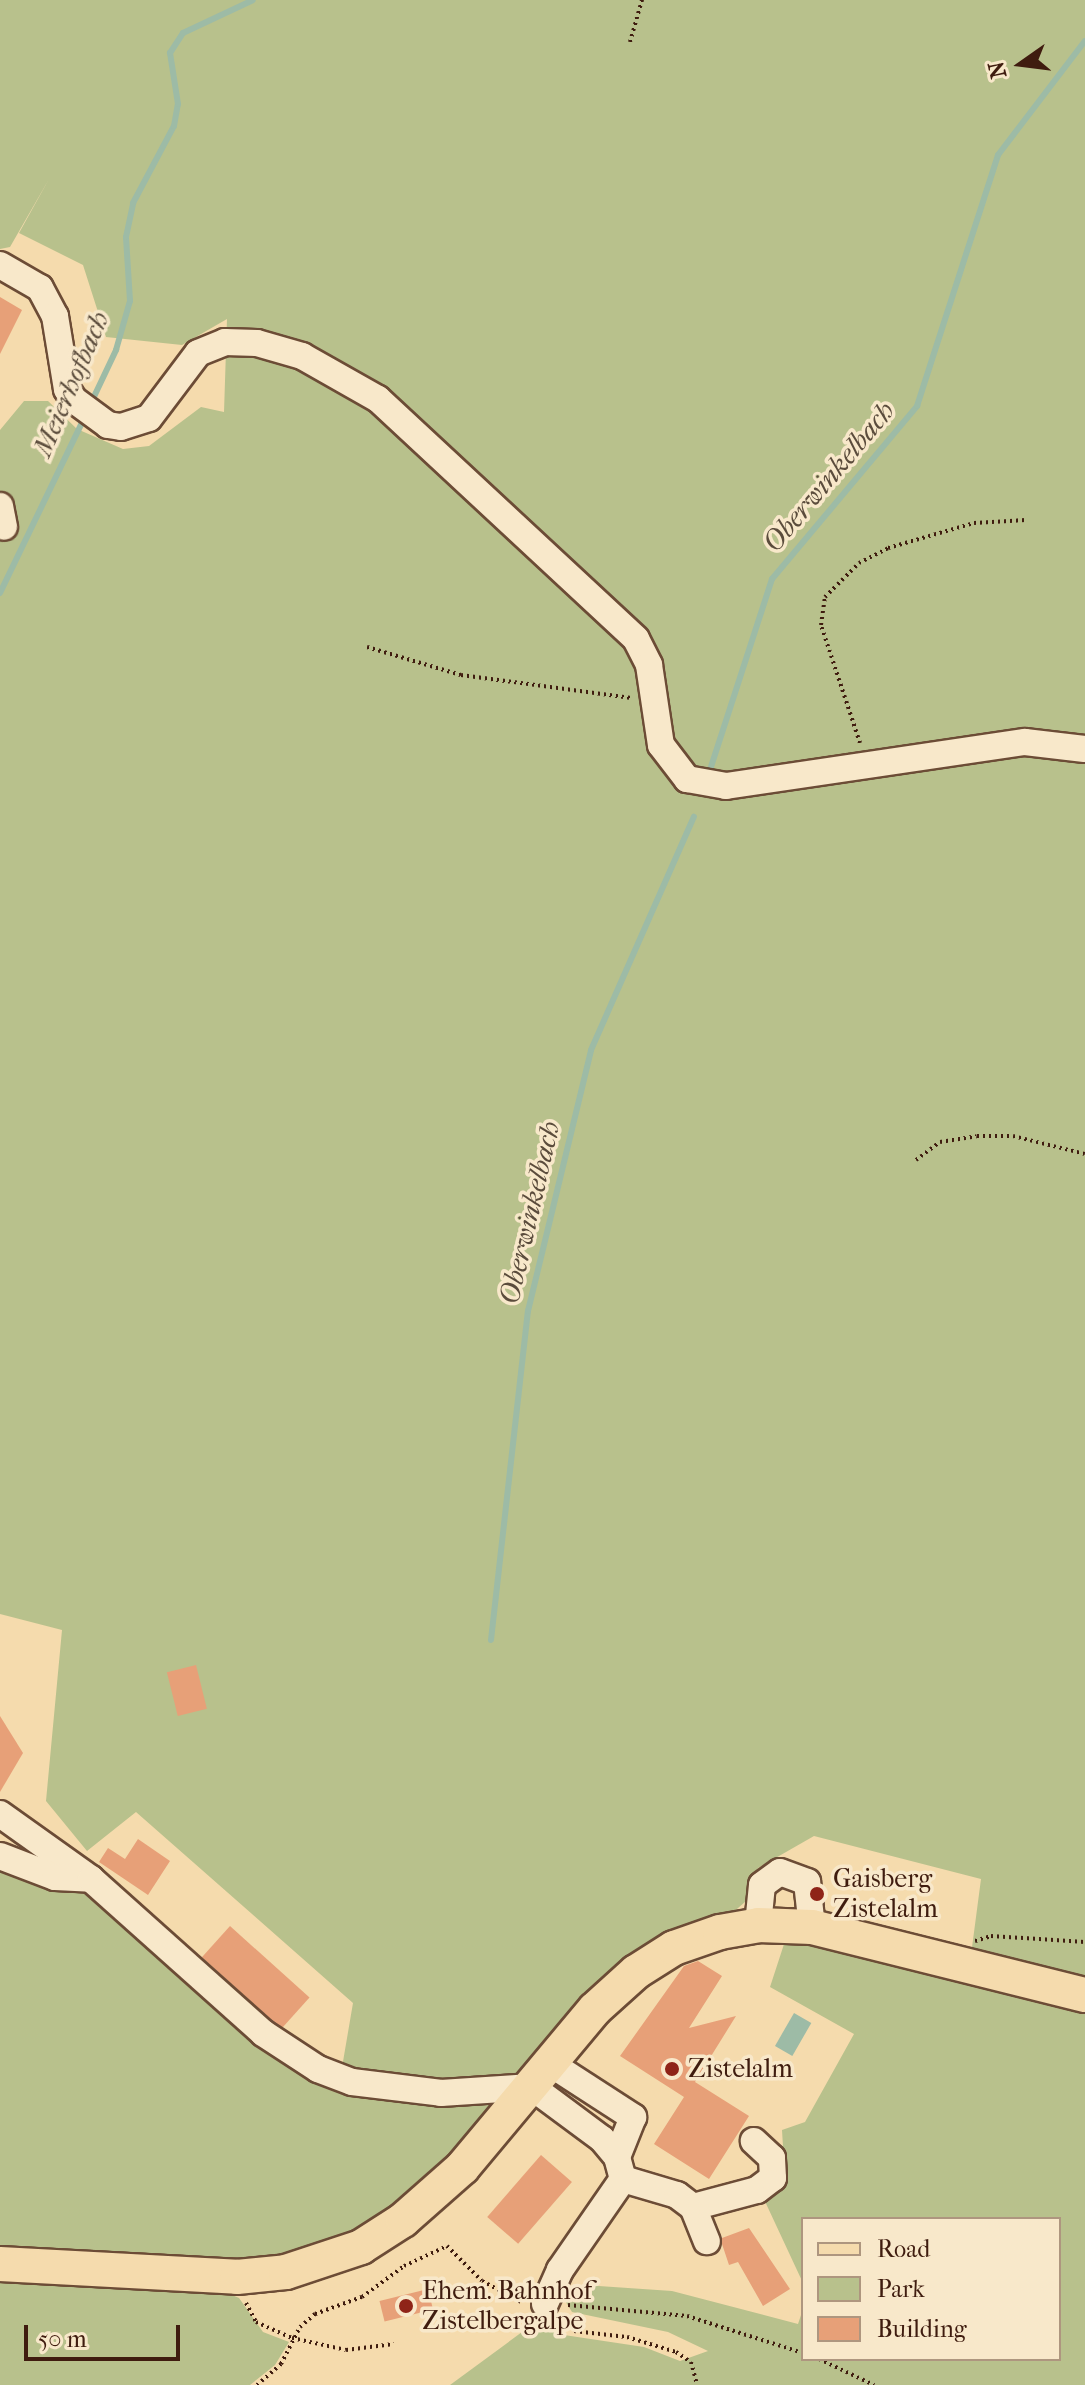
<!DOCTYPE html>
<html>
<head>
<meta charset="utf-8">
<style>
  body { margin:0 }
  #map { position:relative; width:1085px; height:2385px; overflow:hidden; background:#f5dbad; font-family:"IM FELL French Canon",serif }
  div>[style] { position:absolute }
  .green>* { inset:0; background:#b8c18c }
  .water>* { inset:0; background:#9dbba6; transform-origin:0 0 }
  .stream>* { height:6px; margin:-3px; padding:0 3px; transform-origin:3px; border-radius:3px; background:#9dbba6 }
  .building>* { inset:0; background:#e7a078; transform-origin:0 0 }
  .path>* { height:4px; margin-top:-2px; transform-origin:0; background:repeating-linear-gradient(90deg,#3f1c0f 0 2px,transparent 0 6px) }
  .roads { filter:drop-shadow(2px 0 #6c4c36) drop-shadow(-2px 0 #6c4c36) drop-shadow(0 2px #6c4c36) drop-shadow(0 -2px #6c4c36) }
  .minor>* { height:26px; margin:-13px; padding:0 13px; transform-origin:13px; border-radius:13px; background:#f8e8ca }
  .major>* { height:34px; margin:-17px; padding:0 17px; transform-origin:17px; border-radius:17px; background:#f5dbad }
  .dots>* { width:22px; height:22px; translate:-50% -50%; box-sizing:border-box; border:4px solid #f8e8ca; border-radius:50% }
  span { translate:-50% -50%; white-space:nowrap; text-align:center; line-height:1.15; -webkit-text-stroke:7px #f8e8ca; paint-order:stroke }
  .poi-label { font-size:26px; color:#3f1c0f }
  .left { translate:0 -50%; text-align:left }
  .water-label { font-size:28px; color:#5b4c3c; font-style:italic }
  .legend { position:absolute; left:801px; top:2217px; width:260px; height:144px; box-sizing:border-box; background:#f8e8ca; border:2px solid #ae967f; margin:0; padding:10px 14px; list-style:none; font-size:24px; color:#3f1c0f }
  .legend li { display:flex; align-items:center; gap:16px; height:40px }
  .legend b { width:40px; border:2px solid #ae967f }
  .north { position:absolute; left:981px; top:24px; width:80px; height:80px; -webkit-text-stroke:6px #f8e8ca; paint-order:stroke; rotate:256deg; font-size:22px; font-weight:700; line-height:32px; text-align:center; color:#3f1c0f }
  .north::after { content:''; display:block; margin:auto; width:28px; height:36px; background:#3f1c0f; clip-path:polygon(50% 0,100% 100%,50% 72%,0 100%) }
  .scale { position:absolute; left:24px; top:2325px; width:156px; height:36px; box-sizing:border-box; border:4px solid #3f1c0f; border-top:0; padding-left:10px; font-size:24px; line-height:28px; white-space:nowrap; color:#3f1c0f; -webkit-text-stroke:6px #f8e8ca; paint-order:stroke }
</style>
</head>
<body>
<div id="map">
  <div class="green">
    <i style="clip-path:polygon(0 0,1085px 0,1085px 1986px,971px 1955px,981px 1879px,814px 1836px,758px 1868px,745px 1902px,497px 2116px,384px 2223px,257px 2266px,0 2255px,0 1862px,94px 1889px,339px 2085px,353px 2003px,136px 1812px,87px 1851px,46px 1801px,62px 1630px,0 1614px,0 430px,24px 401px,48px 401px,77px 429px,123px 449px,149px 446px,201px 407px,224px 412px,227px 319px,182px 345px,106px 337px,83px 265px,19px 233px,49px 179px,10px 247px,0 249px)"></i>
    <i style="clip-path:polygon(786px 1938px,1085px 2003px,1085px 2385px,450px 2385px,533px 2324px,564px 2335px,644px 2347px,680px 2361px,708px 2351px,668px 2332px,572px 2312px,564px 2299px,584px 2285px,672px 2291px,798px 2324px,803px 2309px,803px 2359px,1059px 2359px,1059px 2219px,803px 2219px,803px 2283px,762px 2195px,784px 2164px,782px 2130px,805px 2122px,854px 2034px,770px 1987px)"></i>
    <i style="clip-path:polygon(0 2271px,225px 2292px,239px 2298px,263px 2332px,289px 2342px,275px 2365px,250px 2385px,0 2385px)"></i>
  </div>
  <div class="water">
    <i style="left:794px;top:2013px;width:20px;height:38px;rotate:30deg"></i>
  </div>
  <div class="stream">
    <i style="left:91px;top:403px;width:59px;rotate:-64.7deg"></i>
    <i style="left:116px;top:350px;width:51px;rotate:-74.1deg"></i>
    <i style="left:130px;top:301px;width:64px;rotate:-93.6deg"></i>
    <i style="left:126px;top:237px;width:35px;rotate:-78deg"></i>
    <i style="left:133px;top:203px;width:87px;rotate:-62deg"></i>
    <i style="left:174px;top:126px;width:22px;rotate:-80deg"></i>
    <i style="left:178px;top:104px;width:52px;rotate:-98.9deg"></i>
    <i style="left:170px;top:53px;width:24px;rotate:-57deg"></i>
    <i style="left:183px;top:33px;width:77px;rotate:-25.2deg"></i>
    <i style="left:0;top:593px;width:196px;rotate:-64.3deg"></i>
    <i style="left:708px;top:776px;width:207px;rotate:-72deg"></i>
    <i style="left:772px;top:579px;width:226px;rotate:-50deg"></i>
    <i style="left:917px;top:406px;width:264px;rotate:-72.1deg"></i>
    <i style="left:998px;top:155px;width:143px;rotate:-52.7deg"></i>
    <i style="left:491px;top:1640px;width:331px;rotate:-83.6deg"></i>
    <i style="left:528px;top:1311px;width:268px;rotate:-76.4deg"></i>
    <i style="left:591px;top:1050px;width:255px;rotate:-66.2deg"></i>
  </div>
  <div class="building">
    <i style="clip-path:polygon(0 297px,22px 310px,0 354px)"></i>
    <i style="left:196px;top:1665px;width:45px;height:30px;rotate:76deg"></i>
    <i style="clip-path:polygon(0 1716px,23px 1753px,0 1792px)"></i>
    <i style="clip-path:polygon(138px 1839px,170px 1861px,148px 1895px,99px 1862px,108px 1848px,125px 1859px)"></i>
    <i style="left:230px;top:1926px;width:107px;height:42px;rotate:42deg"></i>
    <i style="clip-path:polygon(698px 1961px,722px 1976px,689px 2028px,736px 2016px,695px 2082px,749px 2116px,709px 2179px,654px 2144px,684px 2097px,620px 2056px,684px 1966px)"></i>
    <i style="left:541px;top:2155px;width:41px;height:82px;rotate:41deg"></i>
    <i style="clip-path:polygon(749px 2228px,790px 2289px,763px 2306px,738px 2262px,729px 2265px,722px 2244px,722px 2238px)"></i>
    <i style="left:428px;top:2289px;width:21px;height:50px;rotate:76deg"></i>
  </div>
  <div class="path">
    <i style="left:630px;top:42px;width:44px;rotate:-74.1deg"></i>
    <i style="left:367px;top:647px;width:98px;rotate:16.6deg"></i>
    <i style="left:461px;top:675px;width:172px;rotate:7.7deg"></i>
    <i style="left:860px;top:743px;width:124px;rotate:-108.3deg"></i>
    <i style="left:821px;top:625px;width:28px;rotate:-82deg"></i>
    <i style="left:825px;top:597px;width:48px;rotate:-45deg"></i>
    <i style="left:859px;top:563px;width:33px;rotate:-27deg"></i>
    <i style="left:888px;top:548px;width:90px;rotate:-16.2deg"></i>
    <i style="left:974px;top:523px;width:52px;rotate:-3.3deg"></i>
    <i style="left:916px;top:1160px;width:30px;rotate:-37deg"></i>
    <i style="left:940px;top:1142px;width:37px;rotate:-9deg"></i>
    <i style="left:977px;top:1136px;width:36px"></i>
    <i style="left:1013px;top:1136px;width:74px;rotate:14deg"></i>
    <i style="left:975px;top:1941px;width:17px;rotate:-17deg"></i>
    <i style="left:991px;top:1936px;width:94px;rotate:3.7deg"></i>
    <i style="left:246px;top:2303px;width:21px;rotate:62deg"></i>
    <i style="left:256px;top:2322px;width:39px;rotate:24deg"></i>
    <i style="left:292px;top:2338px;width:55px;rotate:12.5deg"></i>
    <i style="left:346px;top:2350px;width:48px;rotate:-7.1deg"></i>
    <i style="left:568px;top:2305px;width:120px;rotate:5.3deg"></i>
    <i style="left:687px;top:2316px;width:122px;rotate:17.7deg"></i>
    <i style="left:558px;top:2322px;width:18px;rotate:29deg"></i>
    <i style="left:574px;top:2331px;width:53px;rotate:6.5deg"></i>
    <i style="left:627px;top:2337px;width:51px;rotate:17deg"></i>
    <i style="left:676px;top:2352px;width:18px;rotate:34deg"></i>
    <i style="left:691px;top:2362px;width:24px;rotate:75deg"></i>
    <i style="left:819px;top:2359px;width:61px;rotate:25.3deg"></i>
    <i style="left:257px;top:2385px;width:32px;rotate:-41deg"></i>
    <i style="left:281px;top:2364px;width:42px;rotate:-62.8deg"></i>
    <i style="left:300px;top:2327px;width:20px;rotate:-41deg"></i>
    <i style="left:315px;top:2314px;width:50px;rotate:-19.9deg"></i>
    <i style="left:362px;top:2297px;width:52px;rotate:-36.4deg"></i>
    <i style="left:404px;top:2266px;width:47px;rotate:-24.9deg"></i>
    <i style="left:447px;top:2246px;width:49px;rotate:45deg"></i>
    <i style="left:482px;top:2281px;width:47px;rotate:28.2deg"></i>
  </div>
  <div class="roads">
    <div class="minor">
      <i style="left:0;top:265px;width:46px;rotate:29.9deg"></i>
      <i style="left:40px;top:288px;width:32px;rotate:62deg"></i>
      <i style="left:55px;top:316px;width:74px;rotate:80.7deg"></i>
      <i style="left:67px;top:389px;width:13px;rotate:58deg"></i>
      <i style="left:74px;top:400px;width:42px;rotate:36.3deg"></i>
      <i style="left:108px;top:425px;width:13px;rotate:9deg"></i>
      <i style="left:121px;top:427px;width:29px;rotate:-18deg"></i>
      <i style="left:149px;top:418px;width:81px;rotate:-53deg"></i>
      <i style="left:198px;top:353px;width:29px;rotate:-22deg"></i>
      <i style="left:225px;top:342px;width:32px;rotate:2deg"></i>
      <i style="left:257px;top:343px;width:47px;rotate:16.1deg"></i>
      <i style="left:302px;top:356px;width:87px;rotate:29.5deg"></i>
      <i style="left:378px;top:399px;width:352px;rotate:42.9deg"></i>
      <i style="left:636px;top:639px;width:29px;rotate:63deg"></i>
      <i style="left:649px;top:665px;width:81px;rotate:81.5deg"></i>
      <i style="left:661px;top:745px;width:43px;rotate:52.6deg"></i>
      <i style="left:687px;top:779px;width:40px;rotate:10deg"></i>
      <i style="left:726px;top:786px;width:302px;rotate:-8.4deg"></i>
      <i style="left:1025px;top:742px;width:60px;rotate:6.7deg"></i>
      <i style="left:0;top:506px;width:21px;rotate:79deg"></i>
      <i style="left:0;top:1814px;width:112px;rotate:35.5deg"></i>
      <i style="left:0;top:1856px;width:59px;rotate:20.9deg"></i>
      <i style="left:55px;top:1877px;width:36px;rotate:3deg"></i>
      <i style="left:91px;top:1879px;width:231px;rotate:41.8deg"></i>
      <i style="left:263px;top:2033px;width:66px;rotate:33.2deg"></i>
      <i style="left:318px;top:2069px;width:36px;rotate:21deg"></i>
      <i style="left:352px;top:2082px;width:90px;rotate:7deg"></i>
      <i style="left:441px;top:2093px;width:91px;rotate:-3.8deg"></i>
      <i style="left:532px;top:2087px;width:87px;rotate:36.6deg"></i>
      <i style="left:602px;top:2139px;width:23px;rotate:50deg"></i>
      <i style="left:617px;top:2157px;width:23px;rotate:75deg"></i>
      <i style="left:623px;top:2179px;width:111px;rotate:124.7deg"></i>
      <i style="left:560px;top:2270px;width:37px;rotate:114deg"></i>
      <i style="left:758px;top:1925px;width:40px;rotate:-84.3deg"></i>
      <i style="left:762px;top:1885px;width:22px;rotate:-36deg"></i>
      <i style="left:780px;top:1872px;width:29px;rotate:20deg"></i>
      <i style="left:807px;top:1882px;width:45px;rotate:83.7deg"></i>
      <i style="left:551px;top:2064px;width:98px;rotate:32.9deg"></i>
      <i style="left:633px;top:2117px;width:43px;rotate:111.8deg"></i>
      <i style="left:623px;top:2179px;width:56px;rotate:16.5deg"></i>
      <i style="left:677px;top:2195px;width:20px;rotate:37deg"></i>
      <i style="left:693px;top:2207px;width:37px;rotate:68deg"></i>
      <i style="left:693px;top:2207px;width:66px;rotate:-14.9deg"></i>
      <i style="left:757px;top:2190px;width:20px;rotate:-37deg"></i>
      <i style="left:773px;top:2178px;width:20px;rotate:-93deg"></i>
      <i style="left:772px;top:2158px;width:25px;rotate:-137deg"></i>
    </div>
    <div class="major">
      <i style="left:0;top:2264px;width:237px;rotate:3.1deg"></i>
      <i style="left:237px;top:2277px;width:49px;rotate:-5.8deg"></i>
      <i style="left:286px;top:2272px;width:79px;rotate:-18.4deg"></i>
      <i style="left:361px;top:2247px;width:50px;rotate:-32.7deg"></i>
      <i style="left:403px;top:2220px;width:79px;rotate:-41.4deg"></i>
      <i style="left:462px;top:2168px;width:207px;rotate:-50.1deg"></i>
      <i style="left:595px;top:2009px;width:55px;rotate:-42.1deg"></i>
      <i style="left:636px;top:1972px;width:45px;rotate:-32.3deg"></i>
      <i style="left:674px;top:1948px;width:49px;rotate:-19.2deg"></i>
      <i style="left:720px;top:1932px;width:39px;rotate:-10deg"></i>
      <i style="left:758px;top:1925px;width:54px;rotate:2.1deg"></i>
      <i style="left:812px;top:1927px;width:281px;rotate:14deg"></i>
    </div>
  </div>
  <div class="dots">
    <i style="left:817px;top:1894px;background:#8f2418"></i>
    <i style="left:672px;top:2069px;background:#8f2418"></i>
    <i style="left:406px;top:2306px;background:#8f2418"></i>
  </div>
  <div class="poi-label">
    <span class="left" style="left:833px;top:1894px">Gaisberg<br>Zistelalm</span>
    <span class="left" style="left:688px;top:2069px">Zistelalm</span>
    <span class="left" style="left:422px;top:2306px">Ehem. Bahnhof<br>Zistelbergalpe</span>
  </div>
  <div class="water-label">
    <span style="left:71px;top:384px;rotate:-67deg">Meierhofbach</span>
    <span style="left:829px;top:477px;rotate:-50deg">Oberwinkelbach</span>
    <span style="left:530px;top:1213px;rotate:-77deg">Oberwinkelbach</span>
  </div>
  <ul class="legend">
  <li><b style="height:10px;background:#f5dbad"></b>Road</li>
  <li><b style="height:22px;background:#b8c18c"></b>Park</li>
  <li><b style="height:22px;background:#e7a078"></b>Building</li>
  </ul>
  <div class="north">N</div>
  <div class="scale">50 m</div>
</div>
</body>
</html>
